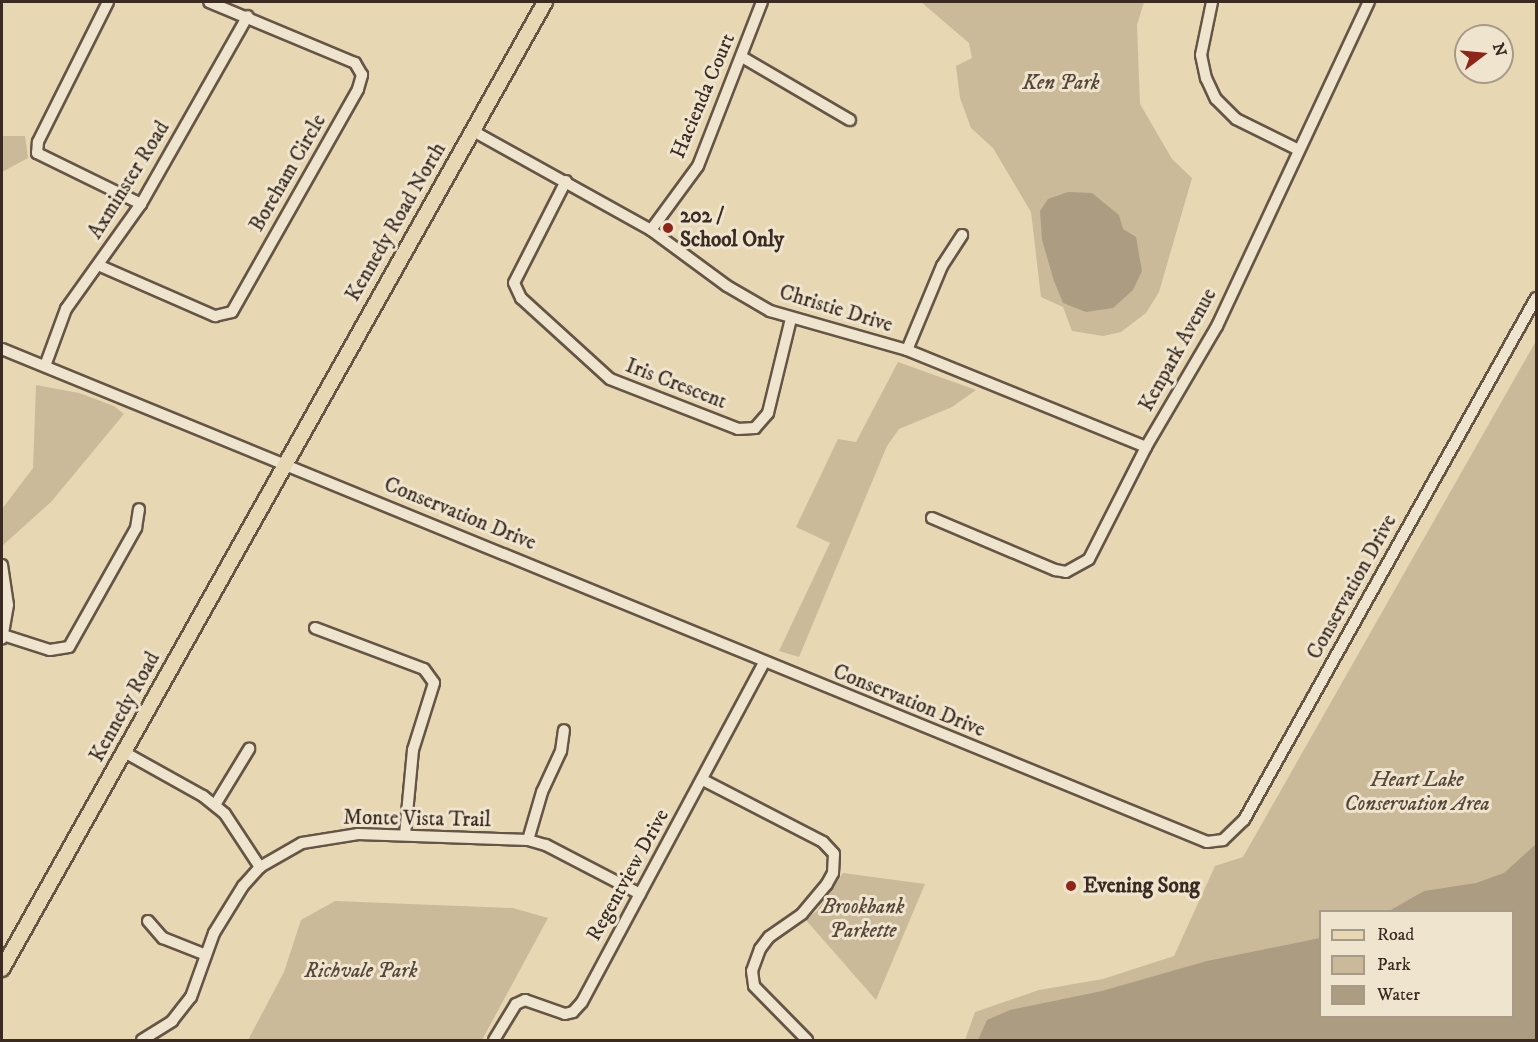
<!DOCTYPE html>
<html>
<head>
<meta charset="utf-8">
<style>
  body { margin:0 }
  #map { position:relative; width:1538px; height:1042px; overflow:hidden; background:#e7d7b3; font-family:"IM FELL DW Pica",serif }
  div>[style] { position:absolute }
  .green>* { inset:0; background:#caba9a }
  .water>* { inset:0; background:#ac9c82 }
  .roads { filter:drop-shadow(2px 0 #655546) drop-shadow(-2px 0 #655546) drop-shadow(0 2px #655546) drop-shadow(0 -2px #655546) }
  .minor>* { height:10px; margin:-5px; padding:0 5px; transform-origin:5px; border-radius:5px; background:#efe5ce }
  .major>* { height:14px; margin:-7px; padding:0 7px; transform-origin:7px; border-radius:7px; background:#e7d7b3 }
  .dots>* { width:16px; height:16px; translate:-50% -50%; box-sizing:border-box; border:3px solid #efe5ce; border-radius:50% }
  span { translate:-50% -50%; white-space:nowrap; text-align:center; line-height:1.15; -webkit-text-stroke:6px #efe5ce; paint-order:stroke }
  .park-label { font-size:21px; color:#57473a; font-style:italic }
  .street-label { font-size:21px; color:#3a2a22 }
  .poi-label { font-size:21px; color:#3a2a22; font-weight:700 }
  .left { translate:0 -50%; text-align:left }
  .frame { position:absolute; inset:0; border:3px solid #3a2a22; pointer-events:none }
  .legend { position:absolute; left:1319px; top:910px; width:195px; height:108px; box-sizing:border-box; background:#efe5ce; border:2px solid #a79a89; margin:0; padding:8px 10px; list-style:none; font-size:18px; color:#3a2a22 }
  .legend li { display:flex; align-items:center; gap:12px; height:30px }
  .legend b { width:30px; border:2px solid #a79a89 }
  .north { position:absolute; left:1454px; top:24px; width:60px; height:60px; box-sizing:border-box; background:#efe5ce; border:2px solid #a79a89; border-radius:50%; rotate:74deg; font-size:16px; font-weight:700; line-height:24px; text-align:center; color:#3a2a22 }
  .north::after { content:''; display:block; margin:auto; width:21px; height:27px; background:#8f2418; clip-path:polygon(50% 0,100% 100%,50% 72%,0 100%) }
</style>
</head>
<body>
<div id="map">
  <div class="green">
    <i style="clip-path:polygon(921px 2px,1144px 2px,1137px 25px,1140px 104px,1172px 159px,1192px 178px,1159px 292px,1146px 313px,1121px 332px,1103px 336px,1072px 331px,1063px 307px,1041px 297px,1031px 212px,993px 148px,971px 128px,960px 98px,956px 66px,972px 58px,969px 43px)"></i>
    <i style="clip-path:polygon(2px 136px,25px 136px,28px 158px,2px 172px)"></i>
    <i style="clip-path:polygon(evenodd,1536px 341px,1536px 1040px,965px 1040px,975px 1012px,1039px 990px,1103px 979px,1174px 956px,1215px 866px,1243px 857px,1536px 341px,1320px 912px,1512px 912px,1512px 1016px,1320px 1016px,1320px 912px)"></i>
    <i style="clip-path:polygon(898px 362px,976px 390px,952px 407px,899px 429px,887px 446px,799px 657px,779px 651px,830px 543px,796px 527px,838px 439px,856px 442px)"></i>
    <i style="clip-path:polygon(36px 385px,79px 393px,114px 406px,124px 414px,51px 502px,2px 546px,2px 509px,33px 468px)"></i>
    <i style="clip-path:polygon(843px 873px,925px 884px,876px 1000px,805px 919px,817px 911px)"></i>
    <i style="clip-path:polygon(335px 901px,513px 908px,548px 918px,482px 1040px,248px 1040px,284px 972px,301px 920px)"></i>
  </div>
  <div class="water">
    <i style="clip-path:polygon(1068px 192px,1092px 193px,1119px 215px,1123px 229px,1136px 237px,1142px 271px,1133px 290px,1113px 308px,1086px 312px,1063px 303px,1054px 281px,1042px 240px,1040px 211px,1048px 199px)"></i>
    <i style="clip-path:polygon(1536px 844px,1536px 1040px,978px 1040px,987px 1020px,1010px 1010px,1102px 991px,1207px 961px,1320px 938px,1320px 1016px,1512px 1016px,1512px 912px,1389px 911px,1424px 891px,1476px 883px,1504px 873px)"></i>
  </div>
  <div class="roads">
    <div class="minor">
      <i style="left:108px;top:2px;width:157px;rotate:116.6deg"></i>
      <i style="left:38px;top:142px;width:11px;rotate:95deg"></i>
      <i style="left:37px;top:153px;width:116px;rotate:26.1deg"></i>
      <i style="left:1212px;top:2px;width:54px;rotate:101.7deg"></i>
      <i style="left:1201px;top:55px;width:24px;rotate:78deg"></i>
      <i style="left:1206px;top:78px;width:23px;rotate:65deg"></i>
      <i style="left:1216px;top:99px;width:28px;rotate:45deg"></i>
      <i style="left:1236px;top:119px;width:70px;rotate:26.2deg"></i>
      <i style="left:742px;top:57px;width:125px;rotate:30.3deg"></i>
      <i style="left:473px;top:131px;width:204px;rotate:29.1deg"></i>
      <i style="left:651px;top:230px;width:94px;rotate:36.4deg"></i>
      <i style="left:727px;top:286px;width:50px;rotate:30.2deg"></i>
      <i style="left:770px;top:311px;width:142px;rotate:15.9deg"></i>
      <i style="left:907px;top:350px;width:258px;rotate:22.1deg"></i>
      <i style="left:566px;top:181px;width:114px;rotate:117deg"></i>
      <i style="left:514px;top:283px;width:17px;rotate:65deg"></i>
      <i style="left:521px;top:298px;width:120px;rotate:42.3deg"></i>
      <i style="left:610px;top:379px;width:137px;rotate:21.3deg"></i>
      <i style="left:738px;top:429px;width:17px;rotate:-3deg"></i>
      <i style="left:755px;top:428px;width:20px;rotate:-49deg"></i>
      <i style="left:768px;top:413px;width:97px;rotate:-76.3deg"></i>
      <i style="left:651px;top:230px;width:79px;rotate:-53.7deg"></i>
      <i style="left:698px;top:166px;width:176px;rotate:-68.7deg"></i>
      <i style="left:98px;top:265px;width:128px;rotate:23.6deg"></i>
      <i style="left:215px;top:316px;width:17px;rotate:-13deg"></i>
      <i style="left:232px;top:312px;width:256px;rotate:-60.5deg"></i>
      <i style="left:358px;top:89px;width:15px;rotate:-74deg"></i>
      <i style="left:362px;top:75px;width:14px;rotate:-120deg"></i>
      <i style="left:355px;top:63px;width:158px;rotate:-157.3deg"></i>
      <i style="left:2px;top:349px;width:1302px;rotate:22.25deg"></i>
      <i style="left:1207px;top:842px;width:16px;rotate:-7deg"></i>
      <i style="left:1223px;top:840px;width:29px;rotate:-44deg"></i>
      <i style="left:1244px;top:820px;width:598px;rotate:-60.78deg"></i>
      <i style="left:907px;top:350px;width:91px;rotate:-67.4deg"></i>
      <i style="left:942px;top:266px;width:37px;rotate:-57deg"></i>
      <i style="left:45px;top:366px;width:61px;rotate:-69.8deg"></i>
      <i style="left:66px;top:309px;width:129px;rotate:-54.5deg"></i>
      <i style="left:141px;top:204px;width:216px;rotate:-60.4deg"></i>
      <i style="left:932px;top:518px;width:134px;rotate:22.9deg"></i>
      <i style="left:1055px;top:570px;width:11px;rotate:10deg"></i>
      <i style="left:1066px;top:572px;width:26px;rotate:-29deg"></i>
      <i style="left:1089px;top:559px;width:126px;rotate:-63deg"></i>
      <i style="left:1146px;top:447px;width:140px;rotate:-59.6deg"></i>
      <i style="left:1217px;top:326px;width:358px;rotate:-64.9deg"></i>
      <i style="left:2px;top:565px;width:40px;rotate:81.5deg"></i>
      <i style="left:8px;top:605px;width:34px;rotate:100deg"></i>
      <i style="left:315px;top:628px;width:116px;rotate:20.6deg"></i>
      <i style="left:424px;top:669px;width:17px;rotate:54deg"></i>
      <i style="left:434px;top:683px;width:70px;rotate:107.4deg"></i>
      <i style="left:413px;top:750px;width:85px;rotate:95.4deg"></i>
      <i style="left:3px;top:635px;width:49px;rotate:17.7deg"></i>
      <i style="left:50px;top:650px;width:19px;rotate:-9deg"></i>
      <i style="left:69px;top:647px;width:137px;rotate:-60.6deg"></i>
      <i style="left:136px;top:528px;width:19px;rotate:-81deg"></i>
      <i style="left:124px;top:752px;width:90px;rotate:29.1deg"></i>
      <i style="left:203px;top:796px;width:28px;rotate:39deg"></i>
      <i style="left:225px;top:814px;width:64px;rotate:56.6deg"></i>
      <i style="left:703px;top:780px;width:135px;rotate:27.3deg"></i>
      <i style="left:823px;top:842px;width:16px;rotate:47deg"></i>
      <i style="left:834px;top:854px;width:19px;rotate:93deg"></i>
      <i style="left:833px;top:873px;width:13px;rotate:119deg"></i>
      <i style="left:827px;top:884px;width:39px;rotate:130deg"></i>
      <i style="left:802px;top:914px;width:40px;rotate:145.1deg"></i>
      <i style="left:769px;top:937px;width:15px;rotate:127deg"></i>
      <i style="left:760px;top:949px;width:23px;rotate:110deg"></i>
      <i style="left:752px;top:971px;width:15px;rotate:82deg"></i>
      <i style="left:754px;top:986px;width:76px;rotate:45.5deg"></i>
      <i style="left:215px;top:805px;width:66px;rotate:-58.7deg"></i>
      <i style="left:528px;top:840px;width:50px;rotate:-73.7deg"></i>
      <i style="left:542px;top:792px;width:45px;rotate:-65.1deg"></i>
      <i style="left:561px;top:751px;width:21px;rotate:-82deg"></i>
      <i style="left:148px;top:921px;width:23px;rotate:49deg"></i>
      <i style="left:163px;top:938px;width:46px;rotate:21.6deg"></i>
      <i style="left:142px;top:1040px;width:36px;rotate:-32deg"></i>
      <i style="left:172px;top:1021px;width:31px;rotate:-52deg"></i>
      <i style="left:191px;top:997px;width:68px;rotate:-70.2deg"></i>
      <i style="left:214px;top:933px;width:55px;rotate:-58.3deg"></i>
      <i style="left:243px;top:886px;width:25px;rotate:-48deg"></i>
      <i style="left:260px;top:867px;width:48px;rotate:-29.7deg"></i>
      <i style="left:302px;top:843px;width:57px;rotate:-9.1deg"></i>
      <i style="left:358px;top:834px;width:170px;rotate:2deg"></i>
      <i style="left:528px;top:840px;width:19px;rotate:16deg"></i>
      <i style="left:546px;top:845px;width:106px;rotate:27.5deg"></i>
      <i style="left:494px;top:1040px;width:42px;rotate:-58.6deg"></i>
      <i style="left:516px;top:1004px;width:10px;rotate:-24deg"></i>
      <i style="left:525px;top:1000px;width:42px;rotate:19.3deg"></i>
      <i style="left:565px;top:1014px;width:8px;rotate:-14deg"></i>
      <i style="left:573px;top:1012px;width:13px;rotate:-48deg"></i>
      <i style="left:582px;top:1002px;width:385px;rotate:-61.8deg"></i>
    </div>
    <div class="major">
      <i style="left:2px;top:969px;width:1109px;rotate:-60.68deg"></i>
    </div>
  </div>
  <div class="dots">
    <i style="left:668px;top:228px;background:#8f2418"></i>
    <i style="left:1071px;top:886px;background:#8f2418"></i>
  </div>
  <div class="park-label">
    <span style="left:1061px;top:83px">Ken Park</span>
    <span style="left:1417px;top:792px">Heart Lake<br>Conservation Area</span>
    <span style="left:863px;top:919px">Brookbank<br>Parkette</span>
    <span style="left:361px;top:971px">Richvale Park</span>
  </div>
  <div class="street-label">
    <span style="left:703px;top:96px;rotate:-67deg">Hacienda Court</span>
    <span style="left:288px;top:173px;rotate:-60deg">Boreham Circle</span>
    <span style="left:129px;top:180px;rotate:-58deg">Axminster Road</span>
    <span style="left:396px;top:222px;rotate:-60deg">Kennedy Road North</span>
    <span style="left:836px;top:309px;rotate:17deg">Christie Drive</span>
    <span style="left:1178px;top:350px;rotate:-61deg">Kenpark Avenue</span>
    <span style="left:676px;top:384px;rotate:21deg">Iris Crescent</span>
    <span style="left:460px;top:514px;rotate:22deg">Conservation Drive</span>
    <span style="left:1352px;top:587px;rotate:-61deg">Conservation Drive</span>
    <span style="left:909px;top:701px;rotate:22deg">Conservation Drive</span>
    <span style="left:125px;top:707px;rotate:-61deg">Kennedy Road</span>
    <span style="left:417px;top:819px;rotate:1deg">Monte Vista Trail</span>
    <span style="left:628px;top:875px;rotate:-61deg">Regentview Drive</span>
  </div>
  <div class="poi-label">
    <span class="left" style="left:680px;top:228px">202 /<br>School Only</span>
    <span class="left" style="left:1083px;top:886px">Evening Song</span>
  </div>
  <div class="frame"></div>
  <ul class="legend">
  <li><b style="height:8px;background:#e7d7b3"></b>Road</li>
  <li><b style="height:16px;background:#caba9a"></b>Park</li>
  <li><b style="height:16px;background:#ac9c82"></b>Water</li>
  </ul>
  <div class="north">N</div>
</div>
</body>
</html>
